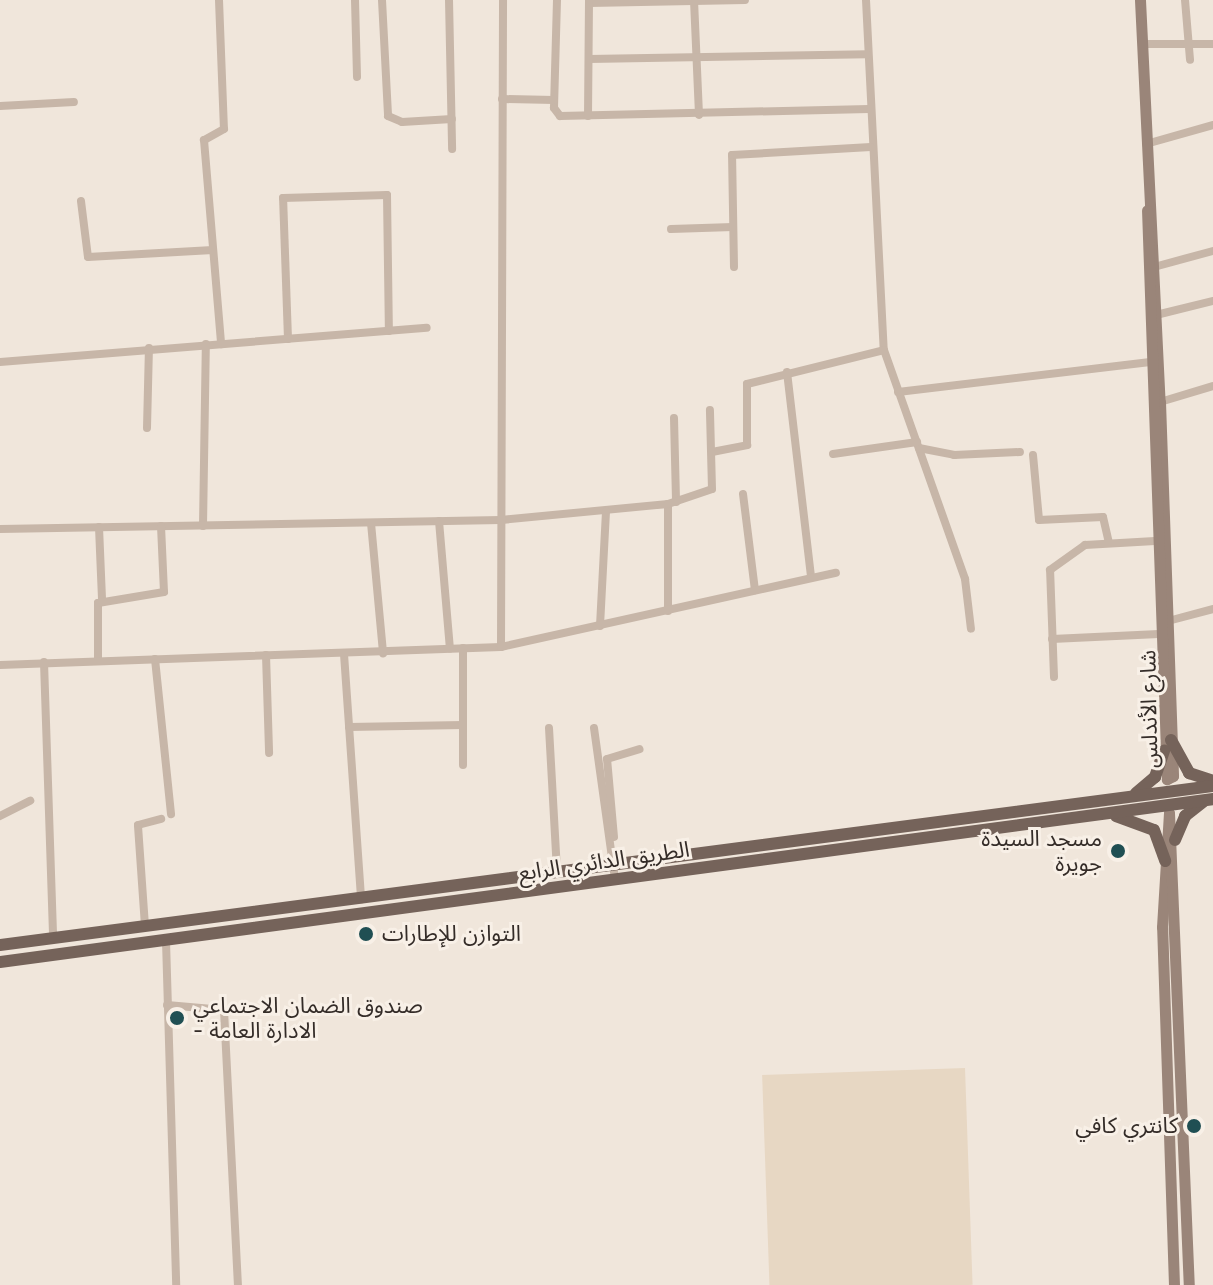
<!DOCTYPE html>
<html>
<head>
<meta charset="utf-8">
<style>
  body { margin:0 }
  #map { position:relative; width:1213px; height:1285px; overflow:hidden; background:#f0e6db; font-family:Inter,"Noto Sans Arabic",sans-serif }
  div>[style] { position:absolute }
  .plaza>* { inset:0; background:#e7d7c3; transform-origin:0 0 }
  .street>* { height:8px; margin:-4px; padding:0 4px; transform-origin:4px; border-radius:4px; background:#c7b6a8 }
  .secondary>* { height:11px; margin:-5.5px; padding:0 5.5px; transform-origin:5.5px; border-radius:5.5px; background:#9a8579 }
  .primary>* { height:12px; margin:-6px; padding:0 6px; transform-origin:6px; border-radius:6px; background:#75635a }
  .dots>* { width:22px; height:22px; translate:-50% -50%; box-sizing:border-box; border:4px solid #f8f0e7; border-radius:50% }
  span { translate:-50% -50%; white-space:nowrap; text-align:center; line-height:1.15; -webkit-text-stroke:6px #f8f0e7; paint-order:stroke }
  .street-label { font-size:22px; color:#342c28 }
  .poi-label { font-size:22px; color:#342c28 }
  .right { translate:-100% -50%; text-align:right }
  .left { translate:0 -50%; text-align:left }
</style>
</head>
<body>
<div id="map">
  <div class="plaza">
    <i style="left:965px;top:1068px;width:217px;height:203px;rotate:88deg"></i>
  </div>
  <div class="street">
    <i style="left:219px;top:0;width:129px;rotate:87.8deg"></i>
    <i style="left:224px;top:129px;width:23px;rotate:151deg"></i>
    <i style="left:204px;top:140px;width:205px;rotate:85.2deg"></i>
    <i style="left:355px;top:0;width:77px;rotate:88.5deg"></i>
    <i style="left:382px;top:0;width:116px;rotate:87deg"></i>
    <i style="left:388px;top:116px;width:15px;rotate:23deg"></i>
    <i style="left:402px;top:122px;width:50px;rotate:-3.4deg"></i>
    <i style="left:449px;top:0;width:149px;rotate:88.8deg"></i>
    <i style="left:557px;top:0;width:108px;rotate:91.6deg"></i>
    <i style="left:554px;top:108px;width:10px;rotate:53deg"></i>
    <i style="left:560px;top:116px;width:309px;rotate:-1.3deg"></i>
    <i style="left:694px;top:0;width:115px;rotate:87.5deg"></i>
    <i style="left:866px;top:0;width:350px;rotate:87.1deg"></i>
    <i style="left:884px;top:350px;width:243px;rotate:70.5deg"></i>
    <i style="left:965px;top:579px;width:50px;rotate:83.2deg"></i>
    <i style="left:1185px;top:0;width:60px;rotate:85.2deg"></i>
    <i style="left:589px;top:3px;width:156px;rotate:-1.1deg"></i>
    <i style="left:1142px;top:44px;width:71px"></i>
    <i style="left:589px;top:59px;width:278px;rotate:-1deg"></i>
    <i style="left:502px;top:99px;width:52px;rotate:1.1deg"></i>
    <i style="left:0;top:106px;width:74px;rotate:-3.1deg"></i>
    <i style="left:588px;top:116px;width:115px;rotate:-89.5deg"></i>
    <i style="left:1146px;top:144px;width:70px;rotate:-15.8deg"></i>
    <i style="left:81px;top:201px;width:56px;rotate:82.9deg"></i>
    <i style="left:88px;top:257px;width:125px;rotate:-3.2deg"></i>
    <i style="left:671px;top:229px;width:62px;rotate:-1.8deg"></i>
    <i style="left:734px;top:267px;width:112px;rotate:-91deg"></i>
    <i style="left:732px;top:155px;width:139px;rotate:-3.3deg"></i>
    <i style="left:1154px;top:267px;width:61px;rotate:-15.2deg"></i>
    <i style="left:1156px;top:315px;width:59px;rotate:-13.8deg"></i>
    <i style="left:288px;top:339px;width:141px;rotate:-92deg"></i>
    <i style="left:283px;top:198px;width:104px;rotate:-1.7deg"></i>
    <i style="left:387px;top:195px;width:136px;rotate:89.2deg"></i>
    <i style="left:0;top:362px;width:428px;rotate:-4.6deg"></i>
    <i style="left:787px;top:372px;width:205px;rotate:83.3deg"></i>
    <i style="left:898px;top:392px;width:254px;rotate:-6.8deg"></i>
    <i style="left:1160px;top:402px;width:55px;rotate:-16.8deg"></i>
    <i style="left:674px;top:418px;width:84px;rotate:88.6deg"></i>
    <i style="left:147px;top:428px;width:80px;rotate:-88.6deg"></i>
    <i style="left:919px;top:448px;width:36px;rotate:11deg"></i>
    <i style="left:954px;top:455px;width:66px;rotate:-2.6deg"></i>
    <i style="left:712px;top:452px;width:36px;rotate:-11deg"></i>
    <i style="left:747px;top:445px;width:61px;rotate:-90deg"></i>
    <i style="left:747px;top:384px;width:141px;rotate:-13.9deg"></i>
    <i style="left:833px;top:454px;width:85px;rotate:-8.1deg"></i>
    <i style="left:1033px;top:455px;width:65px;rotate:84.7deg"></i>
    <i style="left:1039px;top:520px;width:64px;rotate:-2.7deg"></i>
    <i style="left:1103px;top:517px;width:26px;rotate:77deg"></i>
    <i style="left:743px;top:494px;width:97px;rotate:82.9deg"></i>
    <i style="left:668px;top:504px;width:107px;rotate:90deg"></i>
    <i style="left:439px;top:521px;width:128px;rotate:85.1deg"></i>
    <i style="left:371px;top:523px;width:131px;rotate:84.7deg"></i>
    <i style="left:203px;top:526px;width:182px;rotate:-89.1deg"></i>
    <i style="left:99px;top:527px;width:73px;rotate:87.6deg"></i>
    <i style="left:0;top:529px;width:501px;rotate:-1.03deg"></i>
    <i style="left:501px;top:520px;width:168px;rotate:-5.5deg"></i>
    <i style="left:668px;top:504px;width:46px;rotate:-18.8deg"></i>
    <i style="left:712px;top:489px;width:79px;rotate:-91.5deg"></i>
    <i style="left:1168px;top:621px;width:47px;rotate:-14.9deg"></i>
    <i style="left:600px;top:626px;width:115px;rotate:-87deg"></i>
    <i style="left:1052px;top:639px;width:107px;rotate:-2.7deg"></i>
    <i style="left:501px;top:647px;width:647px;rotate:-89.82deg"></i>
    <i style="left:344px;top:654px;width:246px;rotate:86deg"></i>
    <i style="left:266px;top:655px;width:98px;rotate:88.2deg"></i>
    <i style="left:155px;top:659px;width:156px;rotate:84.1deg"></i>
    <i style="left:98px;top:660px;width:57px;rotate:-90deg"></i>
    <i style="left:98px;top:603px;width:67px;rotate:-9.5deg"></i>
    <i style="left:164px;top:592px;width:66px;rotate:-92.6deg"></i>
    <i style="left:44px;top:662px;width:277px;rotate:88.1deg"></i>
    <i style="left:0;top:665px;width:501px;rotate:-2.06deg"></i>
    <i style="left:501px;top:647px;width:343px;rotate:-12.5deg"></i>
    <i style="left:1054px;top:677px;width:107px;rotate:-92.1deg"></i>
    <i style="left:1050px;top:570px;width:43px;rotate:-35.5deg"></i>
    <i style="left:1085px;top:545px;width:70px;rotate:-3.3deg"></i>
    <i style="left:349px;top:727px;width:114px;rotate:-1deg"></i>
    <i style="left:549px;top:728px;width:145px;rotate:86.8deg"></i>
    <i style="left:594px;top:728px;width:152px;rotate:82.1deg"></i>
    <i style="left:463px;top:765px;width:117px;rotate:-90deg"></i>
    <i style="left:0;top:816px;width:34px;rotate:-27deg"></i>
    <i style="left:614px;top:837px;width:78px;rotate:-95.1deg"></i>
    <i style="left:607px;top:759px;width:34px;rotate:-17deg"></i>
    <i style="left:145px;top:926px;width:101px;rotate:-94deg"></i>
    <i style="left:138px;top:825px;width:24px;rotate:-15deg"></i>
    <i style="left:166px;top:941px;width:344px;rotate:88.3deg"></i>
    <i style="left:167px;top:1005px;width:57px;rotate:5deg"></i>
    <i style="left:224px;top:1010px;width:275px;rotate:87.1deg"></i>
  </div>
  <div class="secondary">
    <i style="left:1140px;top:0;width:402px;rotate:87.2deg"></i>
    <i style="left:1160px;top:402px;width:374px;rotate:88deg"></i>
    <i style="left:1173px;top:776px;width:7px;rotate:153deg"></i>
    <i style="left:1167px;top:779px;width:569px;rotate:-92.01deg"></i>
    <i style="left:1174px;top:1285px;width:358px;rotate:-91.9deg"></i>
    <i style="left:1162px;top:927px;width:114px;rotate:-86.5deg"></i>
    <i style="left:1169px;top:813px;width:472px;rotate:87.6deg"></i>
  </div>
  <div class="primary">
    <i style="left:1171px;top:740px;width:38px;rotate:61deg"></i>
    <i style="left:1189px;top:773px;width:25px;rotate:18deg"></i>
    <i style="left:1136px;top:793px;width:25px;rotate:-40deg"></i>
    <i style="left:1155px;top:777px;width:28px;rotate:-71deg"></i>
    <i style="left:1116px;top:816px;width:40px;rotate:20.2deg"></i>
    <i style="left:1154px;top:830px;width:33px;rotate:70deg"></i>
    <i style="left:1175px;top:840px;width:26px;rotate:-67deg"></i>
    <i style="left:1185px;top:816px;width:23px;rotate:-38deg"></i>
    <i style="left:0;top:945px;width:1223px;rotate:-7.47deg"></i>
    <i style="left:0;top:962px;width:1224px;rotate:-7.65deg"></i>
  </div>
  <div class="dots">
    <i style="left:1118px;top:851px;background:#204f53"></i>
    <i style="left:366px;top:934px;background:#204f53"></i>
    <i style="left:177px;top:1018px;background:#204f53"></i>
    <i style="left:1194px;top:1126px;background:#204f53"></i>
  </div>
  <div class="street-label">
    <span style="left:1149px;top:709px;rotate:-91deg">شارع الأندلس</span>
    <span style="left:604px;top:861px;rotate:-8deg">الطريق الدائري الرابع</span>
  </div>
  <div class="poi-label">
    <span class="right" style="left:1102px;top:851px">مسجد السيدة<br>جويرة</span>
    <span class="left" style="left:382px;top:934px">التوازن للإطارات</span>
    <span class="left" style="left:193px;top:1018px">صندوق الضمان الاجتماعي<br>- الادارة العامة</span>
    <span class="right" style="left:1178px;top:1126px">كانتري كافي</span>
  </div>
</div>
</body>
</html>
